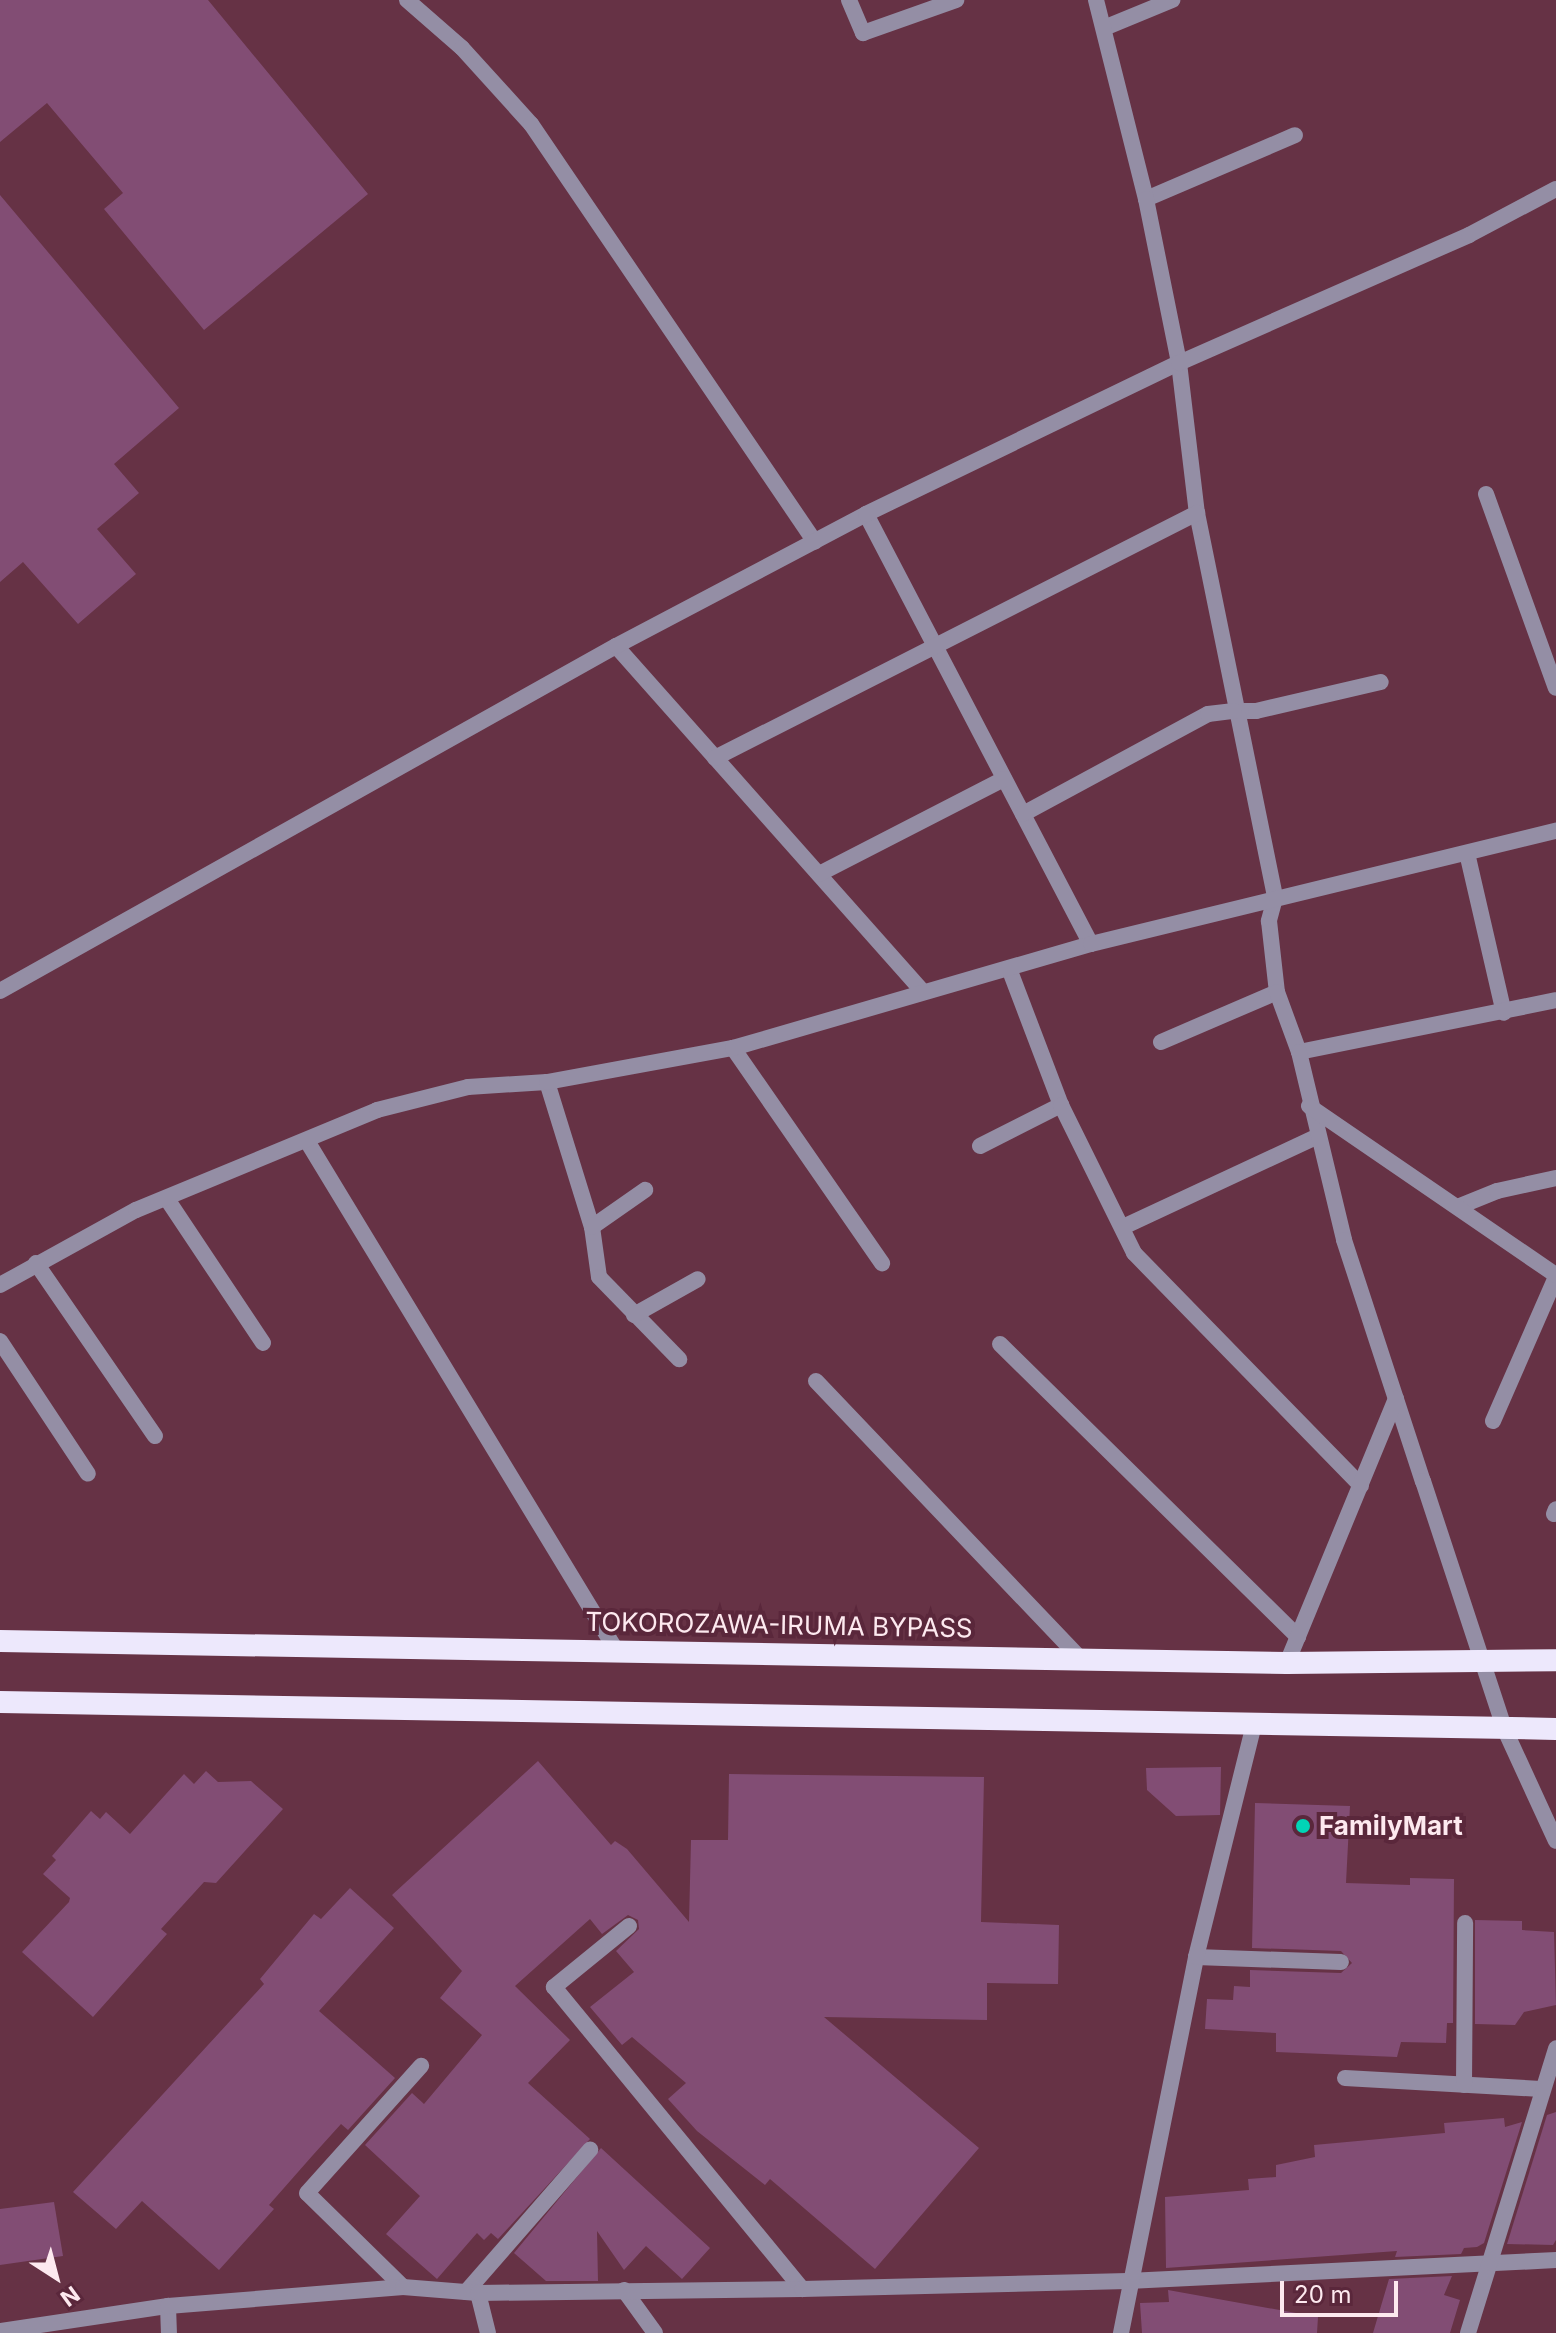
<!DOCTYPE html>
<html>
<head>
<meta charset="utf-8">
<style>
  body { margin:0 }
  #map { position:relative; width:1556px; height:2333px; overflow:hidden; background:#663245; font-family:Inter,sans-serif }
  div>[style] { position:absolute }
  .building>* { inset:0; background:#824d74 }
  .service>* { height:16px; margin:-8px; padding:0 8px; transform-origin:8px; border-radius:8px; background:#948ea5 }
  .minor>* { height:16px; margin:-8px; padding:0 8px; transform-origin:8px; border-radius:8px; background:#948ea5 }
  .trunk>* { height:22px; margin:-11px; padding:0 11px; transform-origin:11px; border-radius:11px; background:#ede8fc }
  .dots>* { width:22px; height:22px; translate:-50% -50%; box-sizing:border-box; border:4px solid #5a273b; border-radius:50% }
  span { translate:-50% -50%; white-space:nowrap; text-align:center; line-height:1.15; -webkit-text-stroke:8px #5a273b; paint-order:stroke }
  .street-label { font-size:26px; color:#fde9ef }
  .poi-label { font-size:26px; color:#fde9ef; font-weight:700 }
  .left { translate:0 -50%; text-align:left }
  .north { position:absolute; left:16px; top:2237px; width:80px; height:80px; -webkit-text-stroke:6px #5a273b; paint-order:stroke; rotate:144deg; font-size:22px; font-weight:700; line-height:32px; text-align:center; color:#fde9ef }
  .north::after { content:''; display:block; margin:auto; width:28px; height:36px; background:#fde9ef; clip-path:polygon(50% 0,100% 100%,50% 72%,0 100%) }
  .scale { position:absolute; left:1280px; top:2281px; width:118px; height:36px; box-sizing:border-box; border:4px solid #fde9ef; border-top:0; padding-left:10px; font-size:24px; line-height:28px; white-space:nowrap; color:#fde9ef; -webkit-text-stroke:6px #5a273b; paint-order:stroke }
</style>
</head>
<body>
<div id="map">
  <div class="building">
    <i style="clip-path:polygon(0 0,208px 0,368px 194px,204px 330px,104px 209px,123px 193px,47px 103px,0 142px)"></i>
    <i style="clip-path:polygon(0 195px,179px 408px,114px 464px,139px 493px,97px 529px,136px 574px,78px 624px,23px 562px,0 582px)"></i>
    <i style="clip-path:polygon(538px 1761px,611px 1845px,615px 1841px,627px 1849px,689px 1922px,691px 1840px,728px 1840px,729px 1774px,984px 1777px,981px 1922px,1059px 1925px,1058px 1984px,987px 1983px,987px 2020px,824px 2017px,979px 2148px,875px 2269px,770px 2179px,765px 2185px,697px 2131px,668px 2099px,686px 2083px,632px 2037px,622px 2045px,590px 2007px,634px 1972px,616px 1951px,639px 1929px,638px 1920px,628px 1915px,602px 1934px,590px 1919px,515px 1986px,570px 2040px,528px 2083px,590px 2139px,498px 2239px,491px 2233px,484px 2240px,477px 2233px,437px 2279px,386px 2234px,420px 2196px,365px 2145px,412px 2093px,424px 2104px,482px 2035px,440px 1998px,462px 1971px,392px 1895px)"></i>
    <i style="clip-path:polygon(1221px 1767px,1220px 1815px,1176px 1816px,1147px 1790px,1146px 1768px)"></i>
    <i style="clip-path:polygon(206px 1771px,218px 1782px,251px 1781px,283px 1809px,216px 1883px,204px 1882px,161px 1929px,167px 1934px,93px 2017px,22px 1952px,69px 1902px,70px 1898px,43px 1874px,56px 1860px,52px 1856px,91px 1811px,100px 1819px,106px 1812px,130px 1834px,184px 1774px,194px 1784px)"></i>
    <i style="clip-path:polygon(1255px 1803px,1350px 1806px,1346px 1883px,1410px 1885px,1410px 1878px,1454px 1879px,1453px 2023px,1447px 2023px,1446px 2043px,1401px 2042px,1397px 2057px,1276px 2052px,1276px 2033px,1205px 2029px,1207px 1999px,1233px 2000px,1234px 1986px,1250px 1987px,1250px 1970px,1341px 1973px,1352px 1963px,1341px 1951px,1252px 1948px)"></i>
    <i style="clip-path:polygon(350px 1888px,394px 1928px,319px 2011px,395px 2078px,348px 2130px,341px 2124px,313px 2155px,269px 2205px,274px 2209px,219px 2270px,142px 2201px,116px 2229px,73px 2192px,264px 1984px,260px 1979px,314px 1914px,321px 1919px)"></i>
    <i style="clip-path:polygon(1475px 1920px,1522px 1921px,1522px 1930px,1554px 1932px,1556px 2005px,1524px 2012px,1515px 2025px,1475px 2024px)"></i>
    <i style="clip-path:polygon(1556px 2112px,1556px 2240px,1553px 2245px,1507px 2244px,1547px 2115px)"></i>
    <i style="clip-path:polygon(1504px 2118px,1505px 2127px,1522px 2122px,1484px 2243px,1477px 2247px,1464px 2248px,1461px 2254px,1395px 2257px,1397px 2251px,1166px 2268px,1165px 2197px,1249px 2190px,1248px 2179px,1276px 2177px,1276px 2165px,1315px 2157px,1314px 2145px,1445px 2133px,1444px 2123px)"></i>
    <i style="clip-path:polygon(601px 2148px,710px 2248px,682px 2279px,646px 2246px,624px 2270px,597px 2231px,598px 2281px,546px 2281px,514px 2253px)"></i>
    <i style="clip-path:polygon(54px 2202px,63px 2256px,0 2265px,0 2209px)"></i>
    <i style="clip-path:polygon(1452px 2276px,1444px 2295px,1460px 2300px,1450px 2333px,1373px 2333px,1389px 2279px)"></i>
    <i style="clip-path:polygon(1168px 2290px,1318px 2317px,1317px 2333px,1142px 2333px,1140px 2303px,1169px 2302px)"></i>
  </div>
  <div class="service">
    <i style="left:849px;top:0;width:36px;rotate:67deg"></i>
    <i style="left:863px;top:33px;width:99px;rotate:-19.5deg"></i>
    <i style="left:1104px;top:28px;width:74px;rotate:-22.4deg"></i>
    <i style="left:1146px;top:199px;width:162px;rotate:-23.2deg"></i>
    <i style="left:1486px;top:494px;width:206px;rotate:70.2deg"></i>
    <i style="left:1234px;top:711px;width:22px"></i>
    <i style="left:1256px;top:711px;width:128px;rotate:-13.1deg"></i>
    <i style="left:1467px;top:853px;width:164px;rotate:77deg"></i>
    <i style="left:1161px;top:1042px;width:126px;rotate:-23.3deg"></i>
    <i style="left:733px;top:1048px;width:262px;rotate:55.3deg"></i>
    <i style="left:1299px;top:1052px;width:262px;rotate:-11.4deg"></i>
    <i style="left:547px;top:1082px;width:152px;rotate:72.8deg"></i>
    <i style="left:592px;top:1227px;width:50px;rotate:82deg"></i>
    <i style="left:599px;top:1277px;width:115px;rotate:45.7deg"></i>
    <i style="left:980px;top:1146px;width:91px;rotate:-26.8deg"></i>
    <i style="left:167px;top:1199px;width:173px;rotate:56.3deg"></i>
    <i style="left:1460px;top:1206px;width:40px;rotate:-22deg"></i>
    <i style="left:1497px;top:1191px;width:60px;rotate:-12.4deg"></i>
    <i style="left:592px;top:1227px;width:65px;rotate:-34.9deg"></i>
    <i style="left:1123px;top:1227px;width:213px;rotate:-25deg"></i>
    <i style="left:36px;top:1263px;width:210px;rotate:55.5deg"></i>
    <i style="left:634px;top:1315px;width:73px;rotate:-29.4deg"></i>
    <i style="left:0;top:1341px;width:159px;rotate:56.5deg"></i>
    <i style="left:1000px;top:1344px;width:418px;rotate:44.5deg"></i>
    <i style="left:1493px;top:1421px;width:157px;rotate:-66.4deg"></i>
    <i style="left:1554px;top:1514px;width:5px;rotate:-68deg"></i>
    <i style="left:1345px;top:2078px;width:196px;rotate:3.2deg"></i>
    <i style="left:1464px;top:2085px;width:162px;rotate:-89.6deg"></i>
    <i style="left:403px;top:2287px;width:134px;rotate:-135.6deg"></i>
    <i style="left:307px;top:2193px;width:171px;rotate:-48.1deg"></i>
    <i style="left:466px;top:2292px;width:189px;rotate:-48.9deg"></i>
    <i style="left:478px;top:2293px;width:41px;rotate:76deg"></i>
    <i style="left:168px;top:2306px;width:27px;rotate:88deg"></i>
  </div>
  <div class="minor">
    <i style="left:407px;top:0;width:73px;rotate:41.1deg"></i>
    <i style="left:462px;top:48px;width:103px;rotate:47.8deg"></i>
    <i style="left:531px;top:124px;width:505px;rotate:55.81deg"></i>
    <i style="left:1096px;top:0;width:205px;rotate:75.9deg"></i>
    <i style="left:1146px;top:199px;width:167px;rotate:78.6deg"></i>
    <i style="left:1179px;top:363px;width:151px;rotate:83.2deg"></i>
    <i style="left:1197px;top:513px;width:393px;rotate:78.5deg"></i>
    <i style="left:1275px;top:898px;width:24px;rotate:105deg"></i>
    <i style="left:1269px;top:921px;width:71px;rotate:83.6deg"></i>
    <i style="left:1277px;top:992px;width:64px;rotate:69.9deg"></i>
    <i style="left:1299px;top:1052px;width:193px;rotate:76.5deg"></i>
    <i style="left:1344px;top:1240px;width:254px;rotate:71.9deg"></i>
    <i style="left:1423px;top:1481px;width:260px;rotate:71.8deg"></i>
    <i style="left:1504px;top:1728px;width:124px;rotate:65.3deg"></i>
    <i style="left:866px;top:514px;width:485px;rotate:62.4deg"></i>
    <i style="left:616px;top:646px;width:461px;rotate:48.4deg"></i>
    <i style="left:715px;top:758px;width:541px;rotate:-26.94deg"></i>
    <i style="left:1023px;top:814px;width:210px;rotate:-28.4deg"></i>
    <i style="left:1208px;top:714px;width:26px;rotate:-7deg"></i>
    <i style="left:819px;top:874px;width:208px;rotate:-27.2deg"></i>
    <i style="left:1010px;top:971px;width:143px;rotate:69.2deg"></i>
    <i style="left:1061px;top:1105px;width:165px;rotate:63.7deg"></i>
    <i style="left:1134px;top:1253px;width:325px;rotate:45.7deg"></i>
    <i style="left:0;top:991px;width:706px;rotate:-29.25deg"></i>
    <i style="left:616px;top:646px;width:283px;rotate:-27.8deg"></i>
    <i style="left:866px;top:514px;width:348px;rotate:-25.8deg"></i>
    <i style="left:1179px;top:363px;width:317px;rotate:-23.8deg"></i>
    <i style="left:1469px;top:235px;width:98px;rotate:-27.9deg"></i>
    <i style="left:1309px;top:1106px;width:299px;rotate:34.4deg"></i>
    <i style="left:307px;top:1141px;width:595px;rotate:58.74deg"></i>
    <i style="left:0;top:1285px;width:155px;rotate:-28.9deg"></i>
    <i style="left:136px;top:1210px;width:261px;rotate:-22.5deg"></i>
    <i style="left:377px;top:1110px;width:94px;rotate:-14.2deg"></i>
    <i style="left:468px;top:1087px;width:79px;rotate:-3.6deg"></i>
    <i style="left:547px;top:1082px;width:189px;rotate:-10.4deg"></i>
    <i style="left:733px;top:1048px;width:373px;rotate:-16.2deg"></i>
    <i style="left:1091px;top:944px;width:479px;rotate:-13.7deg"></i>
    <i style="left:816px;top:1381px;width:385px;rotate:46.4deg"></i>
    <i style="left:1287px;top:1663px;width:286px;rotate:-67.6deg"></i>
    <i style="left:629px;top:1926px;width:97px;rotate:140.9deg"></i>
    <i style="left:554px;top:1987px;width:391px;rotate:50.6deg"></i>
    <i style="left:1196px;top:1957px;width:145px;rotate:2deg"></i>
    <i style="left:624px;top:2290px;width:53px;rotate:54.2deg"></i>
    <i style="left:0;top:2331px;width:170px;rotate:-8.5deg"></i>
    <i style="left:168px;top:2306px;width:236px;rotate:-4.6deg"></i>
    <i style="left:403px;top:2287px;width:75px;rotate:4.6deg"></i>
    <i style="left:478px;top:2293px;width:324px;rotate:-0.7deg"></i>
    <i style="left:802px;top:2289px;width:326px;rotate:-1.4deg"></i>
    <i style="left:1128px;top:2281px;width:429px;rotate:-2.8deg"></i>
    <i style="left:1121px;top:2333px;width:383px;rotate:-78.7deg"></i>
    <i style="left:1196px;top:1957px;width:240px;rotate:-76deg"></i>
    <i style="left:1468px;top:2333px;width:298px;rotate:-72.8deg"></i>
  </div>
  <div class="trunk">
    <i style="left:0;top:1641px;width:1287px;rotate:0.98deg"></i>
    <i style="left:1287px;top:1663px;width:269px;rotate:-0.6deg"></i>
    <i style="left:0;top:1702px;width:1556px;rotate:0.99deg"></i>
  </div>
  <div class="dots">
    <i style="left:1303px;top:1826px;background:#01d5b6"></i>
  </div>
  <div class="street-label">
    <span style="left:779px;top:1625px;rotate:1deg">TOKOROZAWA-IRUMA BYPASS</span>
  </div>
  <div class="poi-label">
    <span class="left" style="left:1319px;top:1826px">FamilyMart</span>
  </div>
  <div class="north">N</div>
  <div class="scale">20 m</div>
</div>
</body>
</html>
